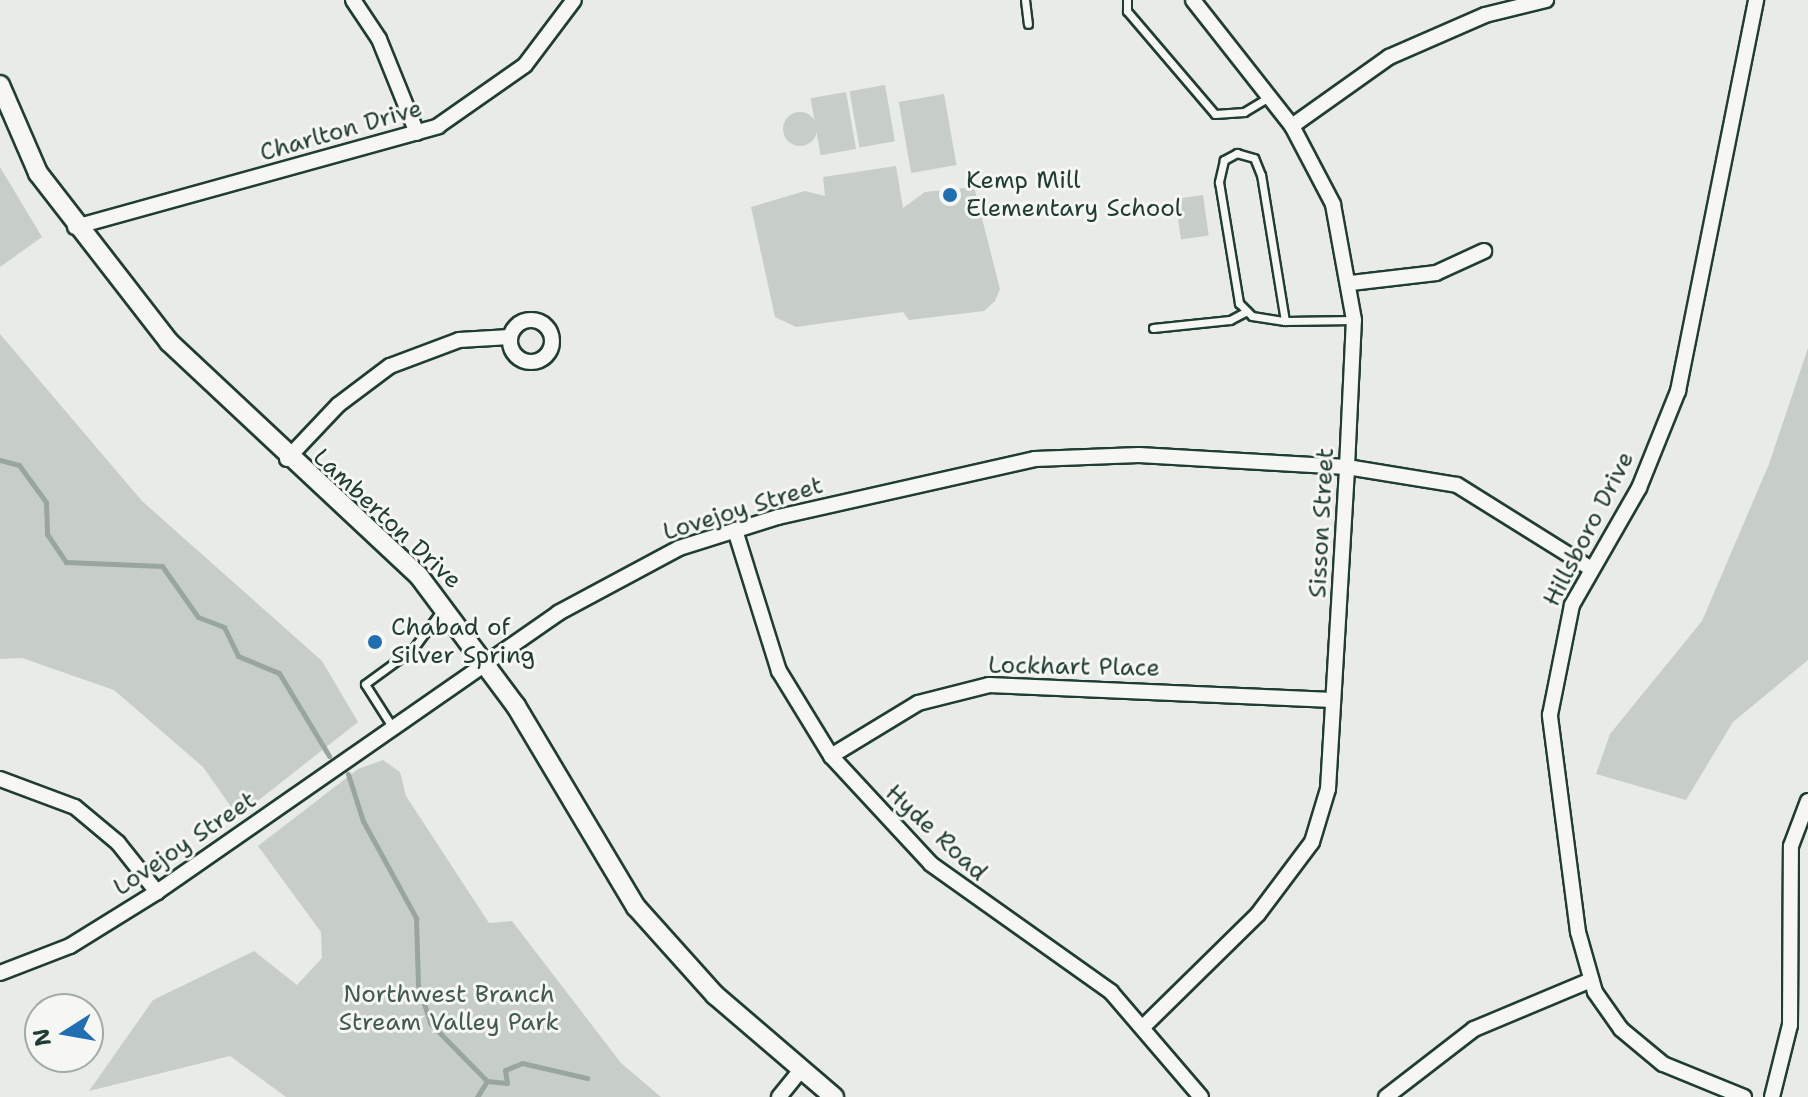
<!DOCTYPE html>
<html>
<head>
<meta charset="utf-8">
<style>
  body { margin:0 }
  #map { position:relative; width:1808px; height:1097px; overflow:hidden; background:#e9ebe7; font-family:"Shantell Sans",sans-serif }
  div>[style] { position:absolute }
  .green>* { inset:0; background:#c7cec9; transform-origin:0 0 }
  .round { border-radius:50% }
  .stream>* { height:5px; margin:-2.5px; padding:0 2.5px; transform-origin:2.5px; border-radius:2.5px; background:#99a6a0 }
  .roads { filter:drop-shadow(2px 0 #1f3d34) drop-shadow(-2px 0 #1f3d34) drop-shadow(0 2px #1f3d34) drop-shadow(0 -2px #1f3d34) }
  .service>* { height:7px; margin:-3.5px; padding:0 3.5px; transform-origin:3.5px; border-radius:3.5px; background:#f6f6f2 }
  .minor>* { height:14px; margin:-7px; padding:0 7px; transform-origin:7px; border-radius:7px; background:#f6f6f2 }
  .minor>.ring { margin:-7px; padding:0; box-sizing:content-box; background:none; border:14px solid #f6f6f2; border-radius:50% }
  .tertiary>* { height:18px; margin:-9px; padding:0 9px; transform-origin:9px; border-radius:9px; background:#f6f6f2 }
  .dots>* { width:22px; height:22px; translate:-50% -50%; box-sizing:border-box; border:4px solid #f6f6f2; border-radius:50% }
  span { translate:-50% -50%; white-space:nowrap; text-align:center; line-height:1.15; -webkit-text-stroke:6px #f6f6f2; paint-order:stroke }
  .street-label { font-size:24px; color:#1f3d34 }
  .poi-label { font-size:24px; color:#1f3d34 }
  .left { translate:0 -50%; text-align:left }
  .park-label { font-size:24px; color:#415a52 }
  .north { position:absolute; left:24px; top:993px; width:80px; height:80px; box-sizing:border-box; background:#f6f6f2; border:2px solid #a0aca6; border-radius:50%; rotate:259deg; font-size:22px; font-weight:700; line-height:32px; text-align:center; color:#1f3d34 }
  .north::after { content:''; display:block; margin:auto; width:28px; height:36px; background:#1f6fb2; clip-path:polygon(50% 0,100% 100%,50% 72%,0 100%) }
</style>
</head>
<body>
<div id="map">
  <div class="green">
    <i style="left:885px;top:85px;width:57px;height:36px;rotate:80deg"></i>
    <i style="left:846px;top:92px;width:58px;height:36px;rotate:80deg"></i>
    <i style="left:944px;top:94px;width:72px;height:46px;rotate:80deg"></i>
    <i class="round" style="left:783px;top:112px;width:34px;height:34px"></i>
    <i style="clip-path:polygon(896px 166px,903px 208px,925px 192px,974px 187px,1000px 289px,995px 301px,984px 311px,909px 320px,903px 312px,796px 327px,775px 317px,751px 207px,805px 191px,825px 196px,823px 177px)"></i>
    <i style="clip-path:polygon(0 167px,42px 237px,0 267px)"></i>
    <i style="left:1203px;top:195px;width:41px;height:28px;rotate:82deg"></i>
    <i style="clip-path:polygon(0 334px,142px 501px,322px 661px,358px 722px,255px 803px,234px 811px,203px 767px,114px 690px,22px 658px,0 659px)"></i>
    <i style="clip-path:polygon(1808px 348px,1808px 660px,1733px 722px,1686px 800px,1596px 774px,1610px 734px,1702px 621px,1769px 464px)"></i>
    <i style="clip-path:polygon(383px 760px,400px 772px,406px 796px,489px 923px,512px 921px,621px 1063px,661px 1097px,286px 1097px,230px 1056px,89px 1091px,153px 1000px,254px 951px,297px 985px,322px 958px,321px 932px,258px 846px,358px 769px)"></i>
  </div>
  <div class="stream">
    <i style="left:0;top:460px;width:20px;rotate:15deg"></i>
    <i style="left:19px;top:465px;width:46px;rotate:53.9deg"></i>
    <i style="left:46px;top:502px;width:32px;rotate:88deg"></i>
    <i style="left:47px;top:534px;width:34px;rotate:56deg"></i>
    <i style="left:66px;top:562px;width:96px;rotate:2.4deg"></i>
    <i style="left:162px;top:566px;width:62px;rotate:54.8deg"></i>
    <i style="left:198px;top:617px;width:28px;rotate:21deg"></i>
    <i style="left:224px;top:627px;width:32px;rotate:64deg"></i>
    <i style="left:238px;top:656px;width:44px;rotate:22.5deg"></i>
    <i style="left:279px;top:673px;width:97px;rotate:58.9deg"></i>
    <i style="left:348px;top:774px;width:49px;rotate:72.3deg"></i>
    <i style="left:363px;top:821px;width:111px;rotate:61.3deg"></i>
    <i style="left:416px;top:918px;width:67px;rotate:88.3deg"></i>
    <i style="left:418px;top:985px;width:40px;rotate:72deg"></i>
    <i style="left:430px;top:1023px;width:81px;rotate:45.5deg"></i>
    <i style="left:487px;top:1081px;width:19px;rotate:122deg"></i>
    <i style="left:487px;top:1081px;width:20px;rotate:6deg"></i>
    <i style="left:507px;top:1083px;width:13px;rotate:-99deg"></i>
    <i style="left:505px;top:1070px;width:18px;rotate:-22deg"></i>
    <i style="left:522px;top:1063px;width:67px;rotate:13deg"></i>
  </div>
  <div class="roads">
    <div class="service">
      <i style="left:1025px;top:0;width:24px;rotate:83deg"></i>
      <i style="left:1127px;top:0;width:11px;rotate:90deg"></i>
      <i style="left:1127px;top:11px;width:135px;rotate:49.5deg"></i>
      <i style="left:1215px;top:114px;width:29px;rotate:-4deg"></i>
      <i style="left:1244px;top:112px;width:29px;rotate:-31deg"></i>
      <i style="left:1285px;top:321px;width:148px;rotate:-99.3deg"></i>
      <i style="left:1261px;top:175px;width:18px;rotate:-112deg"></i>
      <i style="left:1254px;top:158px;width:18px;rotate:-164deg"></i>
      <i style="left:1237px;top:153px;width:15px;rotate:152deg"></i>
      <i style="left:1224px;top:160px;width:23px;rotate:103deg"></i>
      <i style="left:1219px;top:182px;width:123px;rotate:80.6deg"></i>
      <i style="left:1239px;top:303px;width:18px;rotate:45deg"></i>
      <i style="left:1252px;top:316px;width:33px;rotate:9deg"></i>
      <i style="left:1285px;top:321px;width:69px;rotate:-0.8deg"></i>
      <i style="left:1153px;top:328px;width:77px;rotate:-5.9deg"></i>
      <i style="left:1230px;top:320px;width:19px;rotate:-28deg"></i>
      <i style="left:393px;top:728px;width:52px;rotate:-122.5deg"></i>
      <i style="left:365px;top:684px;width:59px;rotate:-36.1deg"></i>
      <i style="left:413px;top:649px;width:47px;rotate:-53.6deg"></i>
    </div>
    <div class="minor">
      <i style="left:353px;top:0;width:47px;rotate:56.3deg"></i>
      <i style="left:379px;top:39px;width:101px;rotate:68deg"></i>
      <i style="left:1292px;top:126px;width:119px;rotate:-35.4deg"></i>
      <i style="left:1389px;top:57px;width:105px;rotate:-23.6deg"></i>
      <i style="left:1485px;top:15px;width:63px;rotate:-13.8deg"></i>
      <i style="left:75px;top:227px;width:377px;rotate:-15.5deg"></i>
      <i style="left:438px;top:126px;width:106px;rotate:-35deg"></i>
      <i style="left:525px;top:65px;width:81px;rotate:-53deg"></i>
      <i style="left:1351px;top:283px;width:86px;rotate:-6.7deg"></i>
      <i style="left:1436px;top:273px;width:53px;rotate:-24.6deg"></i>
      <i class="ring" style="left:510px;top:320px;width:28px;height:28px"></i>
      <i style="left:287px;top:459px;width:74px;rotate:-46.6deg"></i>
      <i style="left:338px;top:405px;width:65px;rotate:-36.9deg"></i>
      <i style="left:390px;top:366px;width:74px;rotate:-20.6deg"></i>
      <i style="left:459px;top:340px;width:51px;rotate:-3.4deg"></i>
      <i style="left:735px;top:530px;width:148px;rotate:72.7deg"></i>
      <i style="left:779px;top:671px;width:100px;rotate:58.5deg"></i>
      <i style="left:831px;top:756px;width:147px;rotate:47.2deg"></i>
      <i style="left:931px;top:864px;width:221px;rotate:35.4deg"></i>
      <i style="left:1111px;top:992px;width:138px;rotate:49.4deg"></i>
      <i style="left:831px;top:756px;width:102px;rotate:-31.3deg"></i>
      <i style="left:918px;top:703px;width:73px;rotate:-14.2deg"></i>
      <i style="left:989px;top:685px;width:344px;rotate:2.5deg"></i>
      <i style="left:0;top:779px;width:80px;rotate:20.5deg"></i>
      <i style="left:75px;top:807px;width:56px;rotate:39.9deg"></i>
      <i style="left:118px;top:843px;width:63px;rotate:51.5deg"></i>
      <i style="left:0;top:973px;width:75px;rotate:-21.1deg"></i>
      <i style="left:70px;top:946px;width:102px;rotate:-31.8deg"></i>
      <i style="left:157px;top:892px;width:489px;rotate:-34.8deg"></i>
      <i style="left:558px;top:613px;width:137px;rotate:-28.2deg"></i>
      <i style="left:679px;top:548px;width:104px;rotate:-17.4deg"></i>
      <i style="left:778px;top:517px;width:263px;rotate:-12.7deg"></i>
      <i style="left:1035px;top:459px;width:104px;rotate:-2.2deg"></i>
      <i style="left:1139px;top:455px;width:208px;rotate:3.3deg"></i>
      <i style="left:1347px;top:467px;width:111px;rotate:9.3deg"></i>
      <i style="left:1457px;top:485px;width:157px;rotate:32deg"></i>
      <i style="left:1143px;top:1027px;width:161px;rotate:-44.5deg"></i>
      <i style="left:1258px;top:914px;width:90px;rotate:-53.1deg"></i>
      <i style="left:1312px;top:842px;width:55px;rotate:-73.2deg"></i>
      <i style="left:1328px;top:789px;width:323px;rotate:-86.6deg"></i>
      <i style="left:1347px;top:467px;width:147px;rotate:-87.3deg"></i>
      <i style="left:1354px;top:320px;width:118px;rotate:-100.3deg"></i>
      <i style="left:1333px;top:204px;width:88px;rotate:-117.7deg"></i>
      <i style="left:1292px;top:126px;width:160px;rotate:-128.2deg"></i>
      <i style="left:779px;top:1097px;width:33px;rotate:-51deg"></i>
      <i style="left:1386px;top:1097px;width:111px;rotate:-37.7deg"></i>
      <i style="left:1474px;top:1029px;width:127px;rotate:-22.7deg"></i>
      <i style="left:1744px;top:1097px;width:87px;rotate:-157.8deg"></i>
      <i style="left:1663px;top:1064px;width:55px;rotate:-140.2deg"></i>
      <i style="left:1621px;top:1029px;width:45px;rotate:-125.1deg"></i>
      <i style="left:1595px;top:992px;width:62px;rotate:-105.8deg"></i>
      <i style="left:1578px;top:932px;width:219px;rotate:-97.4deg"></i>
      <i style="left:1550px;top:715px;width:112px;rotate:-78.7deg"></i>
      <i style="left:1572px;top:605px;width:135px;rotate:-60.2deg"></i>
      <i style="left:1639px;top:488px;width:105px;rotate:-68.1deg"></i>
      <i style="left:1678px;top:391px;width:399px;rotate:-78.7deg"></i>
      <i style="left:1772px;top:1097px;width:74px;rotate:-76deg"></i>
      <i style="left:1790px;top:1025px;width:179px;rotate:-89.7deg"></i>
      <i style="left:1791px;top:846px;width:48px;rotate:-69.3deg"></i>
    </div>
    <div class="tertiary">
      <i style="left:0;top:85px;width:96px;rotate:66.6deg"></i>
      <i style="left:38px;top:173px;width:214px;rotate:52.2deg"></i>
      <i style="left:169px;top:342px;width:342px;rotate:43.1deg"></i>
      <i style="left:419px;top:576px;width:162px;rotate:53.3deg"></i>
      <i style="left:516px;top:706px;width:234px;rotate:59.2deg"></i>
      <i style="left:636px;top:907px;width:118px;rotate:48.1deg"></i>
      <i style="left:715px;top:995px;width:157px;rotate:40.6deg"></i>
    </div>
  </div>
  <div class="dots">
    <i style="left:950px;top:195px;background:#1f6fb2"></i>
    <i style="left:375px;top:642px;background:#1f6fb2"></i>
  </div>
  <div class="street-label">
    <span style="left:341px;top:131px;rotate:-16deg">Charlton Drive</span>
    <span style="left:743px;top:509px;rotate:-17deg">Lovejoy Street</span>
    <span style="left:387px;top:519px;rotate:43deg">Lamberton Drive</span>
    <span style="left:1322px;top:523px;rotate:-87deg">Sisson Street</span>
    <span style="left:1589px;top:529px;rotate:-63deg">Hillsboro Drive</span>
    <span style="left:1074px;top:667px;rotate:1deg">Lockhart Place</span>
    <span style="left:936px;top:833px;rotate:43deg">Hyde Road</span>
    <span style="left:185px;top:844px;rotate:-34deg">Lovejoy Street</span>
  </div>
  <div class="poi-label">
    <span class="left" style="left:966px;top:195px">Kemp Mill<br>Elementary School</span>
    <span class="left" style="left:391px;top:642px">Chabad of<br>Silver Spring</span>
  </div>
  <div class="park-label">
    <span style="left:449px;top:1009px">Northwest Branch<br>Stream Valley Park</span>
  </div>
  <div class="north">N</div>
</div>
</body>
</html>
